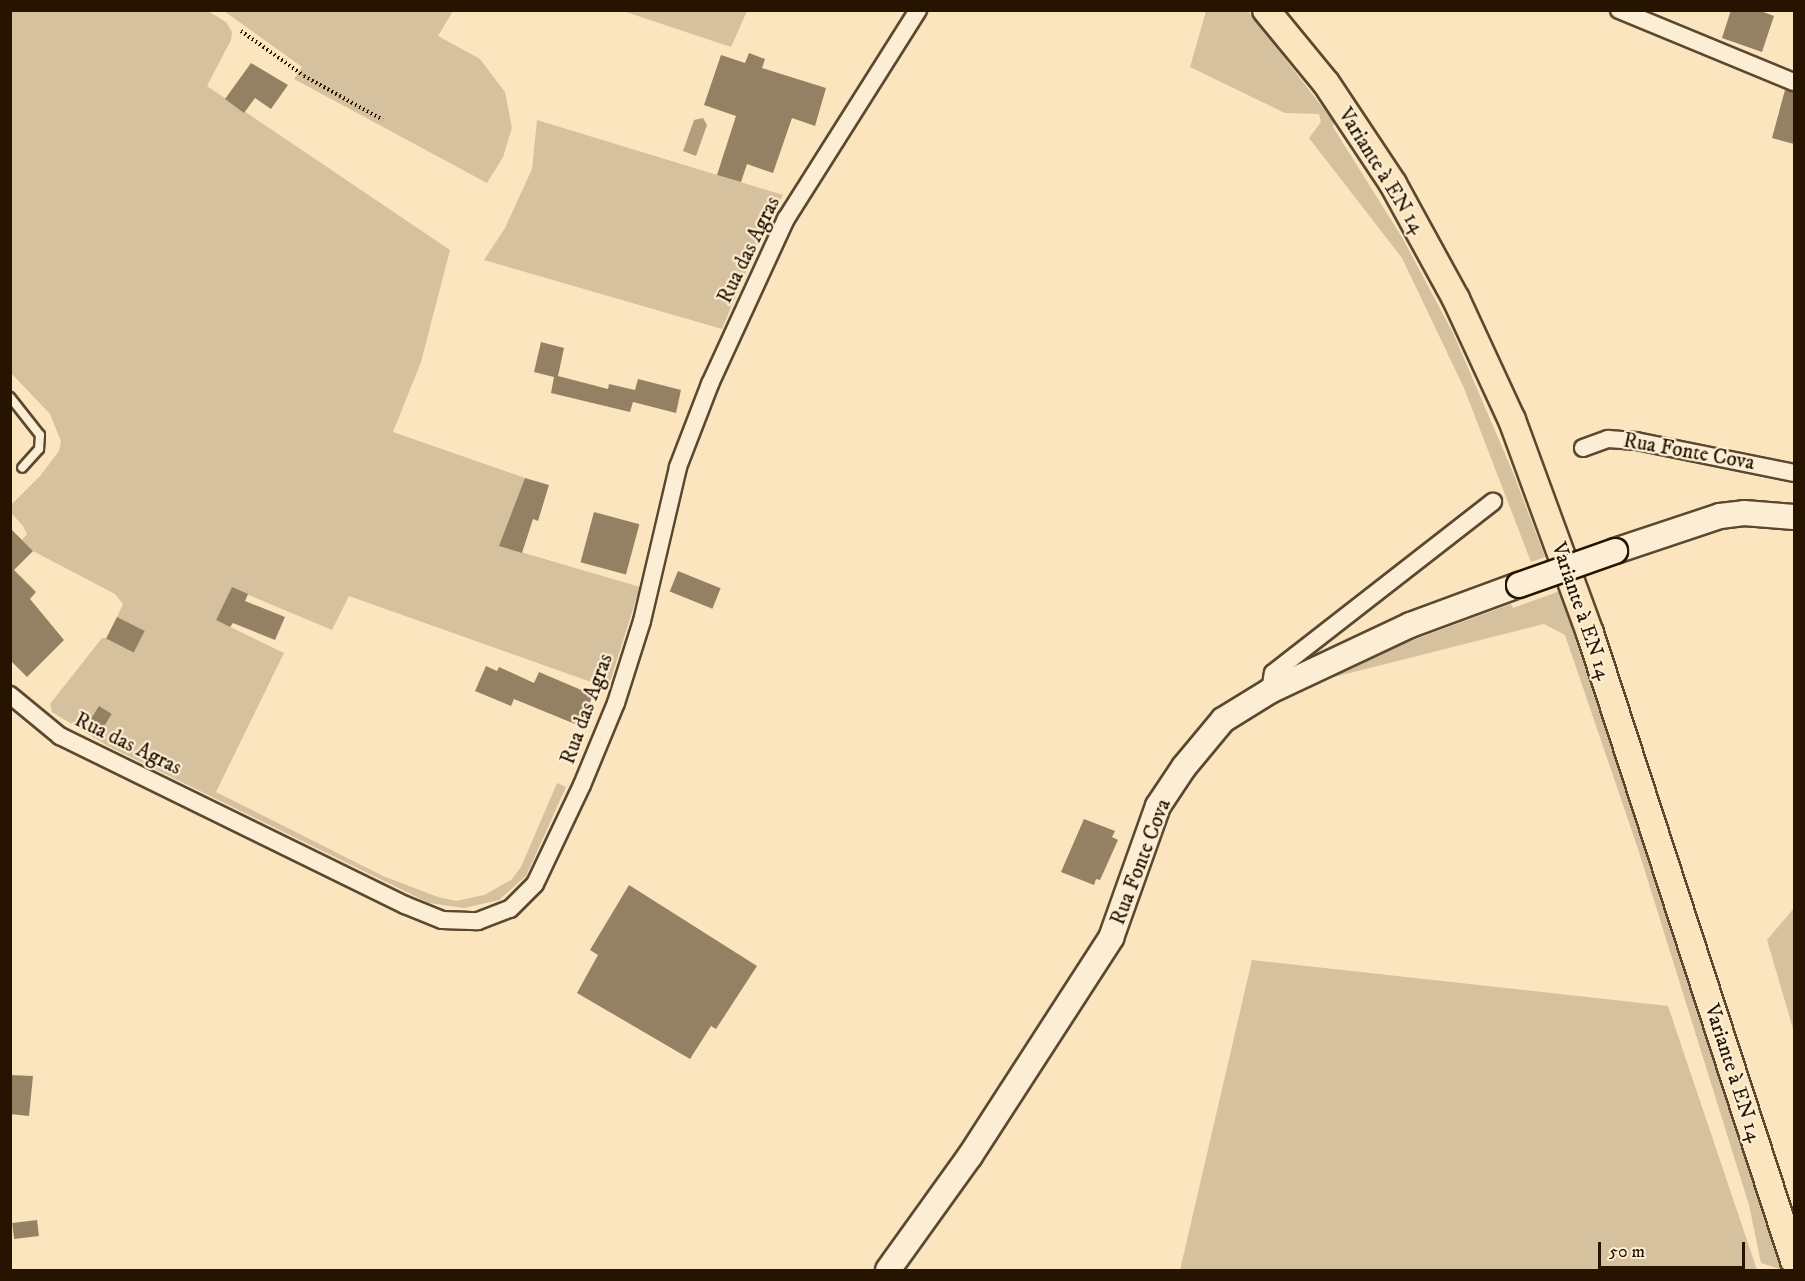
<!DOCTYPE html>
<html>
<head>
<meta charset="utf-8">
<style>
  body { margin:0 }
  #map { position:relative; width:1805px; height:1281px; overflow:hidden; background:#fae5be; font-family:"IM FELL DW Pica",serif }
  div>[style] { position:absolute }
  .green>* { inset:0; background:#d6c19e }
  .water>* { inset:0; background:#b29e7d }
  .building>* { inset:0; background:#948163; transform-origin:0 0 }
  .path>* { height:4px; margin-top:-2px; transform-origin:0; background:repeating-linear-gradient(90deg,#261400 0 1.5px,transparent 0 4.5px) }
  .roads { filter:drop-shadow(2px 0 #5b4830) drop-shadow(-2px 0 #5b4830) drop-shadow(0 2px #5b4830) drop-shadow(0 -2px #5b4830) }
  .lane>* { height:8px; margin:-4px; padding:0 4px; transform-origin:4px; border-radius:4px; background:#fceed5 }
  .street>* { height:16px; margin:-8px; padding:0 8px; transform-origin:8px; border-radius:8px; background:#fceed5 }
  .secondary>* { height:24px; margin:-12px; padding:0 12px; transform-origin:12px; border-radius:12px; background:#fceed5 }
  .primary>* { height:26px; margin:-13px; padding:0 13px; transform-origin:13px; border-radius:13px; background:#fae5be }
  .bridges { filter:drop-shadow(2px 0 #261400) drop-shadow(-2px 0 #261400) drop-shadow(0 2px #261400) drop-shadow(0 -2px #261400) }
  .secondary-bridge>* { height:24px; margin:-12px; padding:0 12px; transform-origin:12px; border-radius:12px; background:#fceed5 }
  span { translate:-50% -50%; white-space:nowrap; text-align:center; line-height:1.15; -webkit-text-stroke:4.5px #fceed5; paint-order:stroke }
  .street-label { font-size:21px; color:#261400 }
  .frame { position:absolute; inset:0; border:12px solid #261400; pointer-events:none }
  .scale { position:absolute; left:1598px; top:1242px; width:147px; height:27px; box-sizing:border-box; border:3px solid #261400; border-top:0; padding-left:8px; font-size:18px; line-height:21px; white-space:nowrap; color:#261400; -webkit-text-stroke:4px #fceed5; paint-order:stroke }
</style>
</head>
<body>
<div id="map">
  <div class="green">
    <i style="clip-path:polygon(12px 10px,208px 11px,226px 22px,232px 32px,231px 40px,207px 86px,450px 250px,421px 362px,393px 432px,525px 478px,500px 546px,640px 587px,608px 688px,349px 596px,332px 630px,232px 588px,216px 620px,284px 653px,216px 792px,383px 876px,438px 897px,456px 901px,484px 895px,511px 880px,521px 867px,557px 783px,566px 787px,526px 876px,499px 900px,464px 908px,429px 903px,108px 746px,52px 712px,50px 704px,102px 638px,107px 638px,123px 604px,115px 594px,33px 551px,22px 540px,27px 534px,23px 526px,11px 513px,10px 506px,40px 476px,59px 451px,61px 441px,50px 414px,11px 373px)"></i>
    <i style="clip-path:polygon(224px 11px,453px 11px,438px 36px,480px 59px,505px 92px,512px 128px,503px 157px,487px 183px,294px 79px,302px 67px)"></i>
    <i style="clip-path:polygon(623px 11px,747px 10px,747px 11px,731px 47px)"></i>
    <i style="clip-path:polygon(1206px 11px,1248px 11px,1334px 122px,1333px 127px,1403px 239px,1453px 333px,1512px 470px,1545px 557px,1531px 562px,1464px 388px,1402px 258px,1309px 138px,1321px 122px,1319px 114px,1285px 113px,1190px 67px)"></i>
    <i style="clip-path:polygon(537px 120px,783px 195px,759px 240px,722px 329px,484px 260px,505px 228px,532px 169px)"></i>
    <i style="clip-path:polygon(1560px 591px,1782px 1270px,1761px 1263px,1749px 1205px,1638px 849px,1565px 635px,1544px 624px,1322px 680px,1321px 674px,1511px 604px,1513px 608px)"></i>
    <i style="clip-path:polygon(1794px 908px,1794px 1032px,1767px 940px)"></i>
    <i style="clip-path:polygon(1252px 960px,1668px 1006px,1757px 1270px,1180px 1270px)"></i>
  </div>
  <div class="water">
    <i style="clip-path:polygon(703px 118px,707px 125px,696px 156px,683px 151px,694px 120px)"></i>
  </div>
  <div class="building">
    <i style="clip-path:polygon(1731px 10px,1758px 10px,1774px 16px,1762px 52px,1722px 38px)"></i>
    <i style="clip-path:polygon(749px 53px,765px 59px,762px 68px,826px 88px,815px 126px,792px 118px,773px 173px,747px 164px,741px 182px,717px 175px,736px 116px,704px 105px,721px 55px,745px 63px)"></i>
    <i style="clip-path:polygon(251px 63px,288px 85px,271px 109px,255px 98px,244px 113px,225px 99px)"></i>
    <i style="clip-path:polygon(1785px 90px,1794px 92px,1794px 144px,1772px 138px)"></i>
    <i style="clip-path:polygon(541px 342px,564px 348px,558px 376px,608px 389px,609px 384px,635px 390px,638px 379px,681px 390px,676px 413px,633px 402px,630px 412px,551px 393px,554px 377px,534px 372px)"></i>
    <i style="clip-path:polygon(525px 478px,549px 485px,538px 521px,533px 519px,522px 553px,499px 546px)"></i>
    <i style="left:594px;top:512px;width:47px;height:52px;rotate:15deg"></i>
    <i style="clip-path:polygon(10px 528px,33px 551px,14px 570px,36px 592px,30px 599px,64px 640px,27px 677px,10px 660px)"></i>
    <i style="left:678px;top:571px;width:46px;height:22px;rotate:22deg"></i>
    <i style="clip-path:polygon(232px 587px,248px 594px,245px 601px,285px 617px,275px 640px,233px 623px,230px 627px,216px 620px)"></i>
    <i style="left:117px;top:617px;width:31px;height:24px;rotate:27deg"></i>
    <i style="clip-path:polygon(486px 666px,497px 671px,499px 667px,534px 683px,539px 672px,593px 695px,583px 719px,578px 717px,575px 724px,514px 699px,511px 706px,475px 691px)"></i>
    <i style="left:99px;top:706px;width:15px;height:18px;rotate:32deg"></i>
    <i style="clip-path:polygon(1084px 819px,1115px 831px,1112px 837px,1118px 840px,1100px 880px,1096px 879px,1094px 885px,1061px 872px)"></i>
    <i style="clip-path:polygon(629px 885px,757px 966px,716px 1029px,711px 1026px,690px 1059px,577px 993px,598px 955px,590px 950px)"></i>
    <i style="clip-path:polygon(10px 1075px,33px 1076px,29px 1116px,10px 1114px)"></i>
    <i style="left:37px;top:1220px;width:16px;height:25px;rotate:83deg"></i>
  </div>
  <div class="path">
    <i style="left:241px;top:31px;width:77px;rotate:35.5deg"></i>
    <i style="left:304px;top:76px;width:90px;rotate:29.1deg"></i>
  </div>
  <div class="roads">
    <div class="lane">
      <i style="left:10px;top:397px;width:48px;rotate:51.7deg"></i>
      <i style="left:40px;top:435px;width:14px;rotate:94deg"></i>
      <i style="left:39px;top:449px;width:25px;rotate:132deg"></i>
    </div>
    <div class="street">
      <i style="left:1619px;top:10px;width:189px;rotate:22.4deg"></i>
      <i style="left:1583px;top:448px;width:27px;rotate:-20deg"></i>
      <i style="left:1608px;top:439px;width:28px;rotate:4deg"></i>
      <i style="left:1636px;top:441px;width:161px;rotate:11.4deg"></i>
      <i style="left:1270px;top:691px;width:18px;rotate:-81deg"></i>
      <i style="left:1273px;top:673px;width:279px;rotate:-37.9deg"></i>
      <i style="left:10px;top:695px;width:65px;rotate:39.4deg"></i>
      <i style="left:60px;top:736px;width:384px;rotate:26.1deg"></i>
      <i style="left:405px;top:905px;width:40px;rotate:22deg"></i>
      <i style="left:442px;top:920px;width:36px;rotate:2deg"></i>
      <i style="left:478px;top:921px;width:34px;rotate:-21deg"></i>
      <i style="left:510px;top:909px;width:35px;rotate:-45deg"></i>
      <i style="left:535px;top:884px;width:110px;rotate:-64.6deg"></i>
      <i style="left:582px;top:785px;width:89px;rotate:-67.5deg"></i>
      <i style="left:616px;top:703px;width:86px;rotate:-72.4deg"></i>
      <i style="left:642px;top:621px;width:158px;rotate:-76.8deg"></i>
      <i style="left:678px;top:467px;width:89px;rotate:-68.9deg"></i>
      <i style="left:710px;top:384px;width:182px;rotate:-65.3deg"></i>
      <i style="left:786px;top:219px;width:247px;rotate:-57.7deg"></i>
    </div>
    <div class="secondary">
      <i style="left:1615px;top:551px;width:111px;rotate:-18.4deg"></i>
      <i style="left:1720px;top:516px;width:24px;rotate:-7deg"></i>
      <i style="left:1744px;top:513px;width:50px;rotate:4.6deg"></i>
      <i style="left:888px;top:1270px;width:140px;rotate:-54.3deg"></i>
      <i style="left:970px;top:1156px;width:260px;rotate:-57.1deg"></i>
      <i style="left:1111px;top:938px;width:140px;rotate:-70.4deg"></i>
      <i style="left:1158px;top:806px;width:47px;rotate:-56.3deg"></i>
      <i style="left:1184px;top:767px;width:61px;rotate:-50.3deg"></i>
      <i style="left:1223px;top:720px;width:55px;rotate:-31.7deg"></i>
      <i style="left:1270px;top:691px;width:155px;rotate:-25.2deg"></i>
      <i style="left:1410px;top:625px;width:116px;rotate:-20.2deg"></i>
    </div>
    <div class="primary">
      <i style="left:1266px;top:10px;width:94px;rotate:50.6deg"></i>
      <i style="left:1326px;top:83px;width:121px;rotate:56.4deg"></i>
      <i style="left:1393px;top:184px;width:131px;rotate:61.3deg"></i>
      <i style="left:1456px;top:299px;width:133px;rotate:65.2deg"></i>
      <i style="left:1512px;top:420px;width:227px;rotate:69.9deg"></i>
      <i style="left:1590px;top:633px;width:660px;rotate:72deg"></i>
    </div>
  </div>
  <div class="bridges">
    <div class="secondary-bridge">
      <i style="left:1519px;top:585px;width:102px;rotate:-19.5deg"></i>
    </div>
  </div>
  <div class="street-label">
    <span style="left:1381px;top:171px;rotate:58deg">Variante à EN 14</span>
    <span style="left:749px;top:250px;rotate:-64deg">Rua das Agras</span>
    <span style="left:1689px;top:452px;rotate:10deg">Rua Fonte Cova</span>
    <span style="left:1581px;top:611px;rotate:71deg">Variante à EN 14</span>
    <span style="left:587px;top:709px;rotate:-70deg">Rua das Agras</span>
    <span style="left:128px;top:744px;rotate:26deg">Rua das Agras</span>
    <span style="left:1141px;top:862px;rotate:-69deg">Rua Fonte Cova</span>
    <span style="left:1733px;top:1073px;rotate:72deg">Variante à EN 14</span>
  </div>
  <div class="frame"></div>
  <div class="scale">50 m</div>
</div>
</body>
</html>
